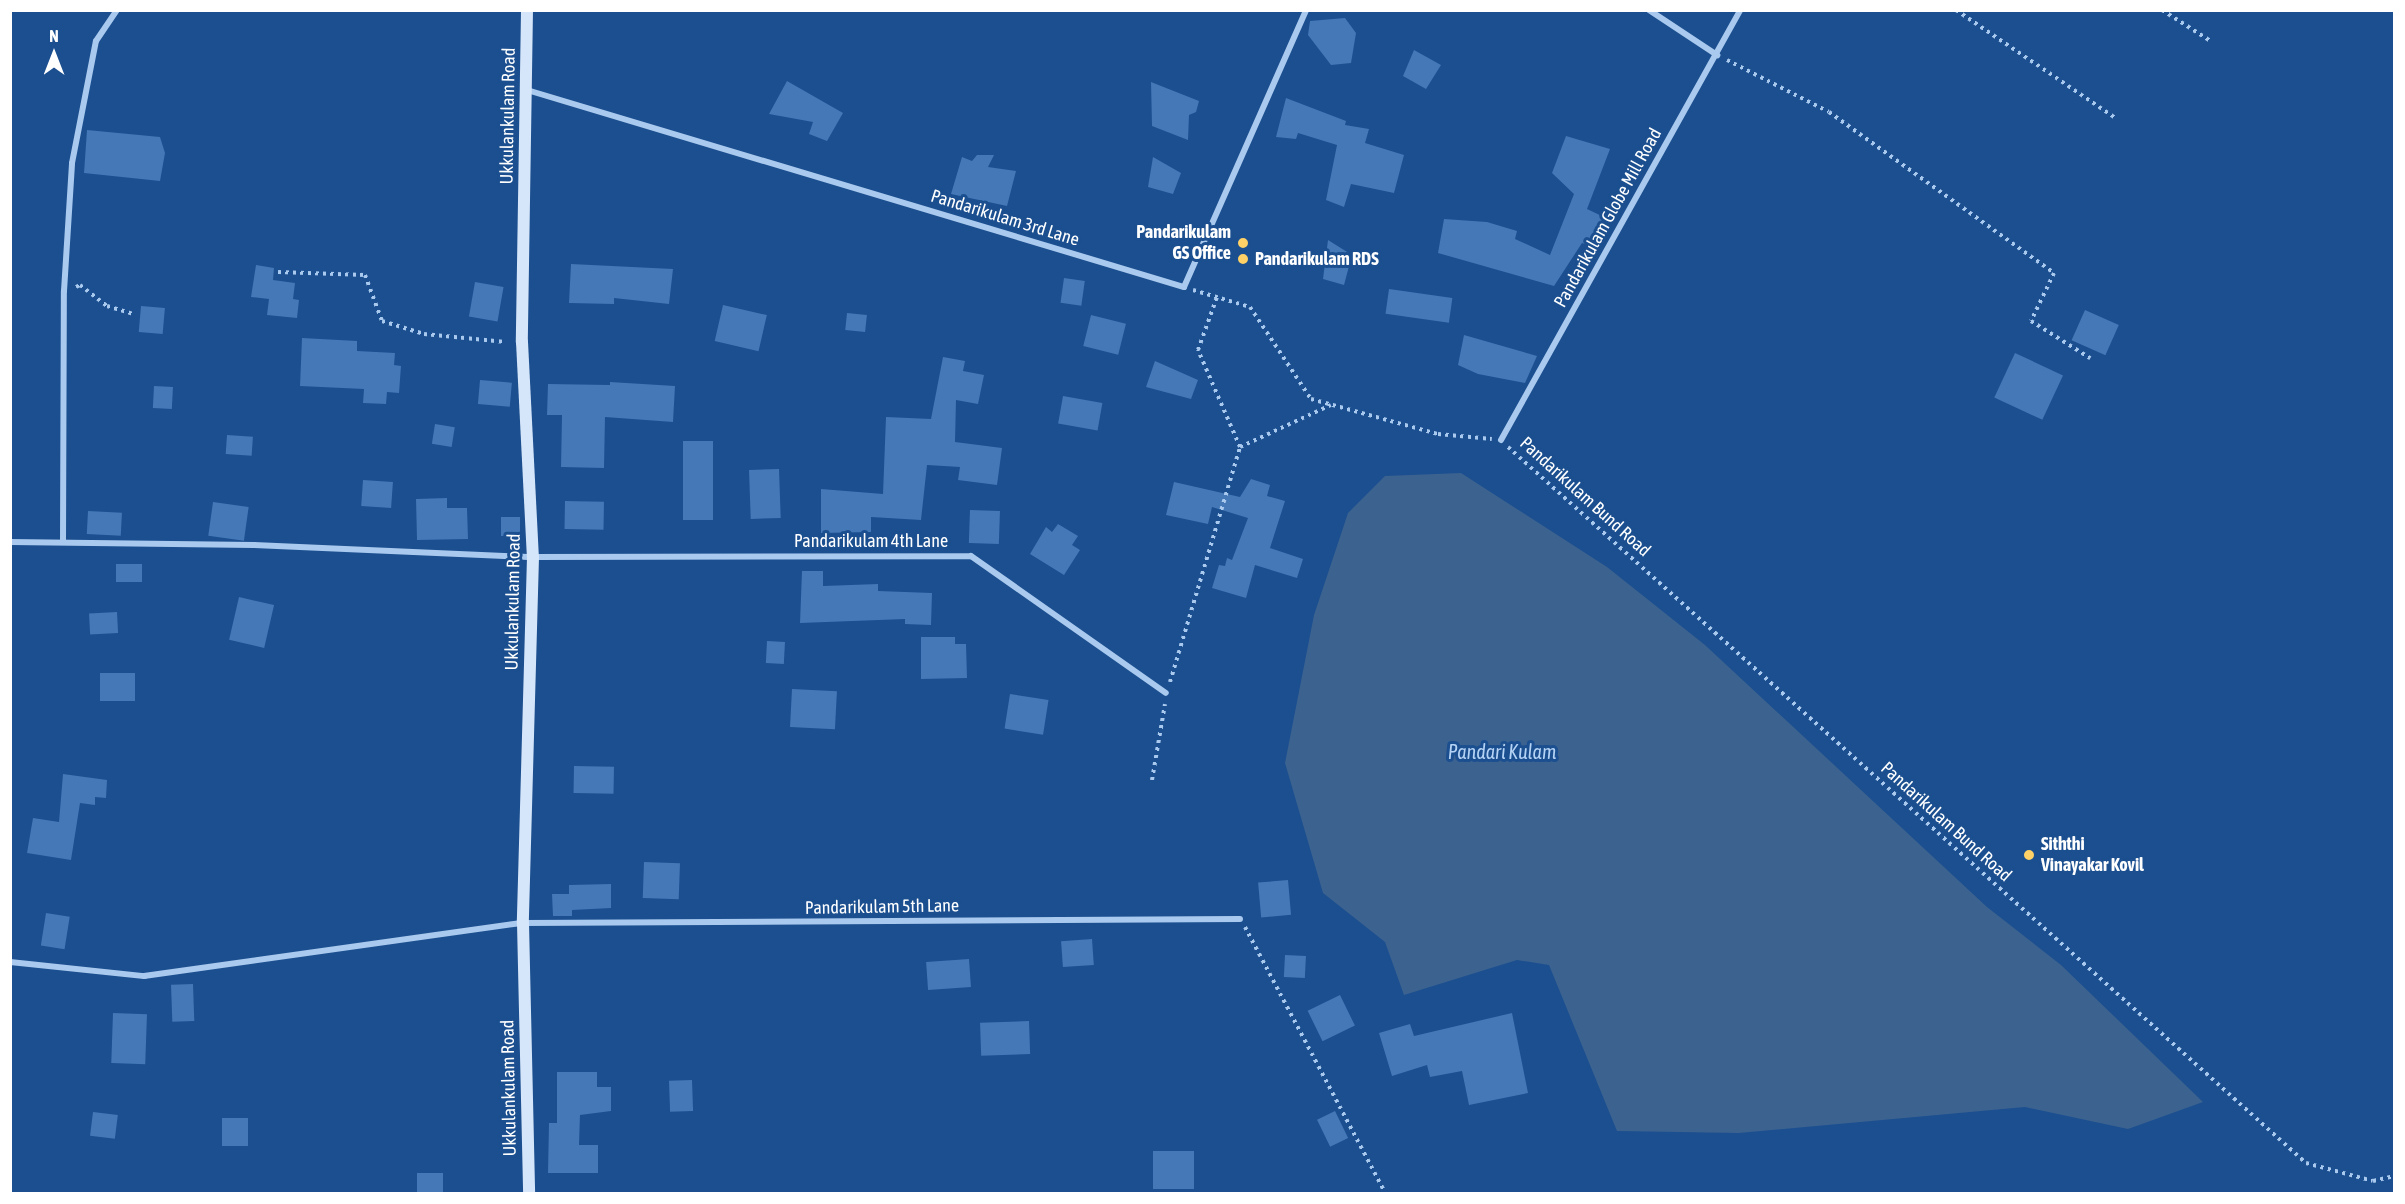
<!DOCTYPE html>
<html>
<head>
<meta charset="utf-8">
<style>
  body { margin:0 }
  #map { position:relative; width:2405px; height:1204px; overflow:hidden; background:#1b4f8f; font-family:"Asap Condensed",sans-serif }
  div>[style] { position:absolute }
  .water>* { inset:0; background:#3c6290 }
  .building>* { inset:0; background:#4478b7; transform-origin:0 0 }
  .path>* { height:4px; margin-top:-2px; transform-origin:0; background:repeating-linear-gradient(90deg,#a9c9ee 0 3px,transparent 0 7.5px) }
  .street>* { height:6px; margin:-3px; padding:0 3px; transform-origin:3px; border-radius:3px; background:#a9c9ee }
  .secondary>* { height:12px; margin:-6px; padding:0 6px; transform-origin:6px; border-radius:6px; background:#d6e6fa }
  .dots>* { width:16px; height:16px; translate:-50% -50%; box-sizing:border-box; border:3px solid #1b4f8f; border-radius:50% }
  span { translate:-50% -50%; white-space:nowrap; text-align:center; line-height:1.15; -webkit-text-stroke:6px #1b4f8f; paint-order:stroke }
  .street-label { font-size:18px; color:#fff }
  .poi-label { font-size:18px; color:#fff; font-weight:700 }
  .right { translate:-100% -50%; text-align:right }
  .left { translate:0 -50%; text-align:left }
  .water-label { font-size:20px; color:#b5d3f5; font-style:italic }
  .frame { position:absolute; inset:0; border:12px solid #fff; pointer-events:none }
  .north { position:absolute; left:24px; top:24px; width:60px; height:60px; -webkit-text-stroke:4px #1b4f8f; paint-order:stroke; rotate:0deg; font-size:16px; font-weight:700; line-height:24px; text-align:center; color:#fff }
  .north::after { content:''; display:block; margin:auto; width:21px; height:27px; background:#fff; clip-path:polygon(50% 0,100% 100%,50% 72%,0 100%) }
</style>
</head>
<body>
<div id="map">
  <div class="water">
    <i style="clip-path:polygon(1461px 473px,1607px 567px,1705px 645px,1987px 907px,2061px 965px,2203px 1102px,2128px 1129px,2025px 1107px,1739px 1133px,1617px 1131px,1549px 965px,1517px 960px,1404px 995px,1385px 942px,1323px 893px,1285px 763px,1314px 615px,1348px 513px,1385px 476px)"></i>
  </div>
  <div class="building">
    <i style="clip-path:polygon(1345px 18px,1356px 33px,1351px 63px,1331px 65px,1308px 35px,1310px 21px)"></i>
    <i style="clip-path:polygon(1414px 50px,1441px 65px,1426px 89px,1403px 76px)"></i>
    <i style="clip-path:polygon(787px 81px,843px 113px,827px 141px,809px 134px,813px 122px,769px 114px)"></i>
    <i style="clip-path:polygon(1151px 82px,1199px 101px,1196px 112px,1189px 115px,1188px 140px,1152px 126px)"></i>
    <i style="clip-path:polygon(1286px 98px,1346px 121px,1345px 125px,1369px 129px,1365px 143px,1404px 155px,1394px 193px,1351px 184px,1344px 207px,1326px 200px,1337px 145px,1298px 133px,1296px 139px,1276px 137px)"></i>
    <i style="clip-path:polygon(87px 130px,160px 137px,165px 153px,160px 181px,84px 173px)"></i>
    <i style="clip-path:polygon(1566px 136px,1610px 149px,1587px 209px,1604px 217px,1593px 247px,1582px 243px,1554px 286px,1438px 253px,1444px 219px,1487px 222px,1517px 231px,1515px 239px,1550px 255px,1574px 194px,1552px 173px)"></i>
    <i style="clip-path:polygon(977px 155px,994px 155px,988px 167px,1016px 171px,1007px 206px,951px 194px,962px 157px,972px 161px)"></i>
    <i style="clip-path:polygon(1153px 157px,1181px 173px,1173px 194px,1148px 187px)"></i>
    <i style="clip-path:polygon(1328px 240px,1352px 255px,1344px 285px,1323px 279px)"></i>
    <i style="clip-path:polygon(571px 264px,673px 269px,669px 304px,614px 298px,614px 304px,569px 303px)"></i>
    <i style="clip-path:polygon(256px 265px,274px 268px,273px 280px,295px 283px,293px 299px,299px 300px,297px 318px,267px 315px,269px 299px,251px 297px)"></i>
    <i style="left:1064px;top:278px;width:21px;height:25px;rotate:8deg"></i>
    <i style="left:475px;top:282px;width:29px;height:35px;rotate:10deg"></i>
    <i style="left:1389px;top:289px;width:64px;height:25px;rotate:8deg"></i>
    <i style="left:723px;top:305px;width:45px;height:37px;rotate:13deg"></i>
    <i style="left:141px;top:306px;width:24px;height:26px;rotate:5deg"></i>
    <i style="left:2085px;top:310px;width:37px;height:33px;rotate:24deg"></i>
    <i style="left:847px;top:313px;width:20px;height:17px;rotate:6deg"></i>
    <i style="left:1091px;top:315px;width:36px;height:32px;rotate:14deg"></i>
    <i style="clip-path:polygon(1464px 335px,1537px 356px,1525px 383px,1478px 374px,1458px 365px)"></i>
    <i style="clip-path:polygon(302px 338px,357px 341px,357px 351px,395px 353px,394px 365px,401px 366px,399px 393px,387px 392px,386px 404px,363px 403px,364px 389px,300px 386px)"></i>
    <i style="left:2015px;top:353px;width:53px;height:49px;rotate:25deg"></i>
    <i style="clip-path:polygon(943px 357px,965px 361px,963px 371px,984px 375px,978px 404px,956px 400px,955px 442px,1002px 448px,997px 485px,958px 480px,960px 467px,927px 465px,921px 520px,871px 517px,871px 532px,821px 533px,821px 489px,883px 494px,886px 417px,931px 419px)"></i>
    <i style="clip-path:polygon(1155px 361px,1198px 380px,1191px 399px,1146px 387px)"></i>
    <i style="left:480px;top:380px;width:32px;height:24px;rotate:5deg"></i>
    <i style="clip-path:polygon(610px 382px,675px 386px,673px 422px,605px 417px,604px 468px,561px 467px,562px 415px,547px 415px,548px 384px,610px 385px)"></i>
    <i style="left:154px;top:386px;width:19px;height:22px;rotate:3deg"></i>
    <i style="left:1063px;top:396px;width:40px;height:28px;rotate:10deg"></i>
    <i style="left:435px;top:424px;width:20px;height:20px;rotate:9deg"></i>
    <i style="left:227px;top:435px;width:26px;height:19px;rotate:4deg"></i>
    <i style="left:683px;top:441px;width:30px;height:79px"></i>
    <i style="left:779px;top:469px;width:49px;height:30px;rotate:88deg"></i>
    <i style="clip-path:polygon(1251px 479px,1270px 485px,1267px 496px,1285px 501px,1270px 548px,1303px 559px,1297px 578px,1255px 565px,1246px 598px,1212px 588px,1219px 565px,1225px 566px,1227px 558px,1232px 560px,1248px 518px,1212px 507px,1208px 524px,1166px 515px,1174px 482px,1240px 497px)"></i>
    <i style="left:363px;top:480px;width:30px;height:26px;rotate:4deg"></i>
    <i style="clip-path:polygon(447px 498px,447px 508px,467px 508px,468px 539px,417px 540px,416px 499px)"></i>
    <i style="left:565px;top:501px;width:39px;height:28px;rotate:1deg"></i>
    <i style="left:213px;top:502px;width:36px;height:34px;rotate:8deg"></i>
    <i style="left:970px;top:510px;width:30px;height:33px;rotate:2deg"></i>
    <i style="left:88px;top:511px;width:34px;height:23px;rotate:3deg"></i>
    <i style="left:501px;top:517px;width:19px;height:19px"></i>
    <i style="clip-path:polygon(1058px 524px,1078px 536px,1072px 545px,1080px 550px,1064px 575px,1030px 554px,1046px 527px,1052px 532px)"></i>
    <i style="left:116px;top:564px;width:26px;height:18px"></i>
    <i style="clip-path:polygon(802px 571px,823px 571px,823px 586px,878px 584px,878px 591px,932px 593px,931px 625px,905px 624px,905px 619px,800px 623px)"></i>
    <i style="left:239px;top:597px;width:36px;height:44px;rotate:13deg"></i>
    <i style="left:117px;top:612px;width:21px;height:28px;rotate:87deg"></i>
    <i style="clip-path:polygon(921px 637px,955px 637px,955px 644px,966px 644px,967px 678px,921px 679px)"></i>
    <i style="left:767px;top:641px;width:18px;height:22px;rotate:3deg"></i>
    <i style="left:100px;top:673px;width:35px;height:28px"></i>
    <i style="left:792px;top:689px;width:45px;height:38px;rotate:3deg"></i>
    <i style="left:1010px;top:694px;width:39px;height:35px;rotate:9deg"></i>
    <i style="left:574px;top:766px;width:40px;height:27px;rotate:1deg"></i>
    <i style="clip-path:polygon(63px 774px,107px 780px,106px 798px,95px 797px,95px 805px,80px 803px,71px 860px,27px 853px,33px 818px,59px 822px)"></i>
    <i style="left:644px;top:862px;width:36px;height:36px;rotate:2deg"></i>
    <i style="left:1288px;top:880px;width:35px;height:30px;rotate:85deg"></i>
    <i style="clip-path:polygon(611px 884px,611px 908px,572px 910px,572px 916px,553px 916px,552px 894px,569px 894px,569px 885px)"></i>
    <i style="left:46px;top:913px;width:24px;height:33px;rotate:9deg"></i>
    <i style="left:1092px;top:939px;width:26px;height:31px;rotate:86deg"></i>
    <i style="left:1285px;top:955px;width:21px;height:22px;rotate:3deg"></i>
    <i style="left:969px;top:959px;width:28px;height:43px;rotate:86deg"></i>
    <i style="left:193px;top:984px;width:37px;height:22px;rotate:88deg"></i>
    <i style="left:1340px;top:995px;width:34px;height:36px;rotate:64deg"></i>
    <i style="left:113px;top:1013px;width:34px;height:50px;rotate:2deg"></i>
    <i style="clip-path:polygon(1512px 1013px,1528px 1093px,1469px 1105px,1462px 1071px,1430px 1077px,1427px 1065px,1392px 1076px,1379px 1033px,1410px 1024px,1414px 1036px)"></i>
    <i style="left:1029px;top:1021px;width:33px;height:49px;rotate:88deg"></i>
    <i style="clip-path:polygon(557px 1072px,597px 1072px,597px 1087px,611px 1087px,611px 1111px,580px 1115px,579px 1145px,598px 1145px,598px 1173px,548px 1173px,549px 1123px,557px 1123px)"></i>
    <i style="left:692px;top:1080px;width:31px;height:23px;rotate:88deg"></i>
    <i style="left:1335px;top:1111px;width:30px;height:20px;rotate:64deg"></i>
    <i style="left:93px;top:1112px;width:25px;height:24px;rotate:7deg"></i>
    <i style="left:222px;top:1118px;width:26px;height:28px"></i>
    <i style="left:1194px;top:1151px;width:38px;height:41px;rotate:90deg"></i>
    <i style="left:417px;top:1173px;width:26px;height:21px"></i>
  </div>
  <div class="path">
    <i style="left:1956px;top:10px;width:191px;rotate:34.1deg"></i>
    <i style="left:2162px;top:10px;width:59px;rotate:32.6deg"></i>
    <i style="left:1727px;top:60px;width:114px;rotate:27deg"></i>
    <i style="left:1829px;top:112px;width:277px;rotate:35.6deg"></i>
    <i style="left:2054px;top:273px;width:53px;rotate:115.6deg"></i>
    <i style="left:2031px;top:321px;width:70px;rotate:32.1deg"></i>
    <i style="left:278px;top:272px;width:87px;rotate:2deg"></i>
    <i style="left:365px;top:275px;width:49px;rotate:69.7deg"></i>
    <i style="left:382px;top:321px;width:44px;rotate:17.2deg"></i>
    <i style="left:424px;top:334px;width:82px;rotate:5.6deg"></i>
    <i style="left:76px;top:287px;width:4px;rotate:-27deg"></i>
    <i style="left:80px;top:285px;width:34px;rotate:38deg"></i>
    <i style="left:107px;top:306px;width:28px;rotate:17deg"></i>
    <i style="left:1193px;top:290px;width:59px;rotate:16.6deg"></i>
    <i style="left:1250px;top:307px;width:110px;rotate:56.5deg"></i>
    <i style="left:1311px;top:399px;width:132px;rotate:15.4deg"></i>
    <i style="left:1438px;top:434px;width:54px;rotate:5.3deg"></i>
    <i style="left:1240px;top:447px;width:100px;rotate:-24.8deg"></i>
    <i style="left:1508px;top:447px;width:1072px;rotate:41.9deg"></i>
    <i style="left:2306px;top:1163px;width:69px;rotate:15deg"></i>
    <i style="left:2373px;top:1181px;width:22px;rotate:-13deg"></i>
    <i style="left:1170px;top:682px;width:245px;rotate:-73.4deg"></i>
    <i style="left:1240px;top:447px;width:106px;rotate:-113.4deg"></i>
    <i style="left:1198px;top:350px;width:56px;rotate:-70.3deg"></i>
    <i style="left:1152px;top:780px;width:77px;rotate:-80.3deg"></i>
    <i style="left:1245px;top:927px;width:302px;rotate:62.2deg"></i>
  </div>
  <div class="street">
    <i style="left:1649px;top:10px;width:82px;rotate:33.5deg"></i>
    <i style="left:527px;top:90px;width:686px;rotate:16.69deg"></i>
    <i style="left:1184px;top:287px;width:303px;rotate:-66.2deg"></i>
    <i style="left:1501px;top:440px;width:492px;rotate:-60.9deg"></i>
    <i style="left:10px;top:542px;width:244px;rotate:0.7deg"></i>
    <i style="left:254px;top:545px;width:279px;rotate:2.5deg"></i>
    <i style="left:533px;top:557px;width:438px;rotate:-0.1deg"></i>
    <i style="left:971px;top:556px;width:238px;rotate:35.1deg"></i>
    <i style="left:63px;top:542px;width:251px;rotate:-89.8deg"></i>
    <i style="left:64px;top:291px;width:128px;rotate:-86.4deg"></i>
    <i style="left:72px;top:163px;width:124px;rotate:-78.9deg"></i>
    <i style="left:96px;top:41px;width:37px;rotate:-56deg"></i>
    <i style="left:10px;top:962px;width:135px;rotate:6deg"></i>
    <i style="left:144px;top:976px;width:383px;rotate:-8deg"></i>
    <i style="left:523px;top:923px;width:717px;rotate:-0.32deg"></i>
  </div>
  <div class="secondary">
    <i style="left:527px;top:10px;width:332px;rotate:90.9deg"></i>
    <i style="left:522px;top:342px;width:215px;rotate:87.1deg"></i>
    <i style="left:533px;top:557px;width:366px;rotate:91.6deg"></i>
    <i style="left:523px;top:923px;width:271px;rotate:88.7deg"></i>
  </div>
  <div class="dots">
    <i style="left:1243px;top:243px;background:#ffd166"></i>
    <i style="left:1243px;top:259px;background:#ffd166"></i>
    <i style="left:2029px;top:855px;background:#ffd166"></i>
  </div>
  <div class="street-label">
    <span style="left:508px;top:116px;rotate:-89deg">Ukkulankulam Road</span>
    <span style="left:1005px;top:218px;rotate:17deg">Pandarikulam 3rd Lane</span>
    <span style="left:1608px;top:218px;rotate:-61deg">Pandarikulam Globe Mill Road</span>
    <span style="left:1585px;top:497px;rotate:42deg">Pandarikulam Bund Road</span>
    <span style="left:871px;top:541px">Pandarikulam 4th Lane</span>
    <span style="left:513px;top:602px;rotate:-89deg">Ukkulankulam Road</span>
    <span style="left:1946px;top:822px;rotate:42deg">Pandarikulam Bund Road</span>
    <span style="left:882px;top:907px;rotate:-1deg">Pandarikulam 5th Lane</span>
    <span style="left:509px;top:1088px;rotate:-91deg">Ukkulankulam Road</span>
  </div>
  <div class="poi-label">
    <span class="right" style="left:1231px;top:243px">Pandarikulam<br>GS Office</span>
    <span class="left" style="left:1255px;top:259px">Pandarikulam RDS</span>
    <span class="left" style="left:2041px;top:855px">Siththi<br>Vinayakar Kovil</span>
  </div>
  <div class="water-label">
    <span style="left:1502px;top:751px">Pandari Kulam</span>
  </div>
  <div class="frame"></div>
  <div class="north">N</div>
</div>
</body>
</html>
